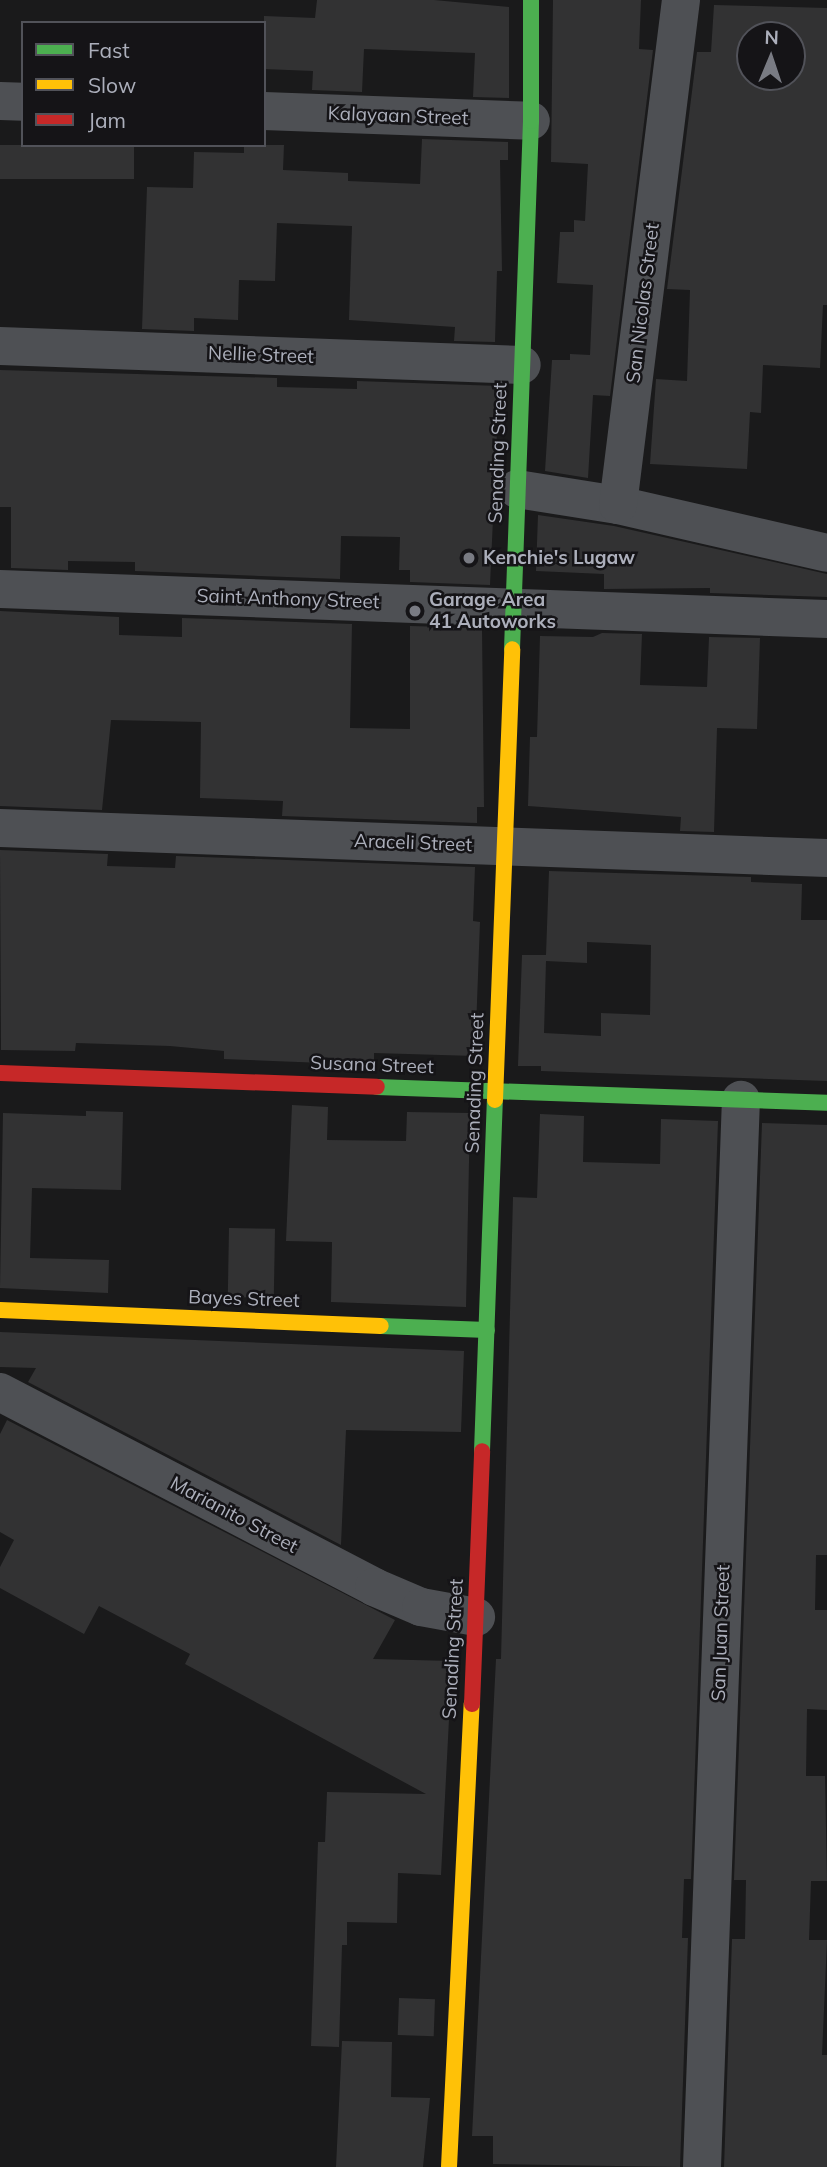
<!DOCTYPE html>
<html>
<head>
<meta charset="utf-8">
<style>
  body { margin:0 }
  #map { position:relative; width:827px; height:2167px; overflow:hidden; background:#1a1a1b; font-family:Mulish,sans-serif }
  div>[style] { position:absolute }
  .building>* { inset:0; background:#323233; transform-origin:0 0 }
  .street>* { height:38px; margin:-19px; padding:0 19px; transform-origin:19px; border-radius:19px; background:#4e5054 }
  .fast>* { height:16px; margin:-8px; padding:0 8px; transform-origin:8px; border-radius:8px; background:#4caf50 }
  .slow>* { height:16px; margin:-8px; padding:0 8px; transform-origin:8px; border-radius:8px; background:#ffc107 }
  .jam>* { height:16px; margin:-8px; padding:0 8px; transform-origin:8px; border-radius:8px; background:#c62828 }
  .dots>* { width:19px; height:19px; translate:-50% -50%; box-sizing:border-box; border:4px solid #151417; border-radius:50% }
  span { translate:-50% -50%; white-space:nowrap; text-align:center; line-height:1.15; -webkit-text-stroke:5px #151417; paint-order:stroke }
  .street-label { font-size:19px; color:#acafbb }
  .poi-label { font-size:19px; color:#acafbb; font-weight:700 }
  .left { translate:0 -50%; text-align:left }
  .legend { position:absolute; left:21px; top:21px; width:245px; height:126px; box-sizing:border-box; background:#151417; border:2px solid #515259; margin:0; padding:9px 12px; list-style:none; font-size:21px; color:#acafbb }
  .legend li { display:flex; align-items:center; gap:14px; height:35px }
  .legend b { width:35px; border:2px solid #515259 }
  .north { position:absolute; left:736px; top:21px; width:70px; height:70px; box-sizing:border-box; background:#151417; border:2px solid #515259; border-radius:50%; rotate:2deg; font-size:19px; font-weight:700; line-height:28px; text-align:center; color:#acafbb }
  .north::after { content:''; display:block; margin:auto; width:24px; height:32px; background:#797b83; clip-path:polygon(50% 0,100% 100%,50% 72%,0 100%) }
</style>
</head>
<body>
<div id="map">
  <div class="building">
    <i style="clip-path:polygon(317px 0,434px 0,509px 7px,509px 98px,473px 97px,475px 53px,364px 49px,362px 92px,312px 90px,313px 71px,264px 69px,264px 16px,315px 18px)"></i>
    <i style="clip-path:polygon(553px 0,641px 0,639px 49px,653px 50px,610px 396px,593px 395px,588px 478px,545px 471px,552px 360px,570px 360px,570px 354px,590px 355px,593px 285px,557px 283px,560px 232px,574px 232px,574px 220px,585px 221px,588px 164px,551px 162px)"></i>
    <i style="clip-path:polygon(evenodd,714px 5px,827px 8px,827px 305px,823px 305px,820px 368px,763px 365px,761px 413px,750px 412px,747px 469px,650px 464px,656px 379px,687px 381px,690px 290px,667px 289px,697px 52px,711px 52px,714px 5px,750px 35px,792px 35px,792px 77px,750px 77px,750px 35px)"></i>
    <i style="clip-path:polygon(422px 139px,508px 142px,508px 160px,500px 160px,502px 271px,497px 271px,495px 342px,454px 341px,455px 327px,349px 320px,352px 226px,277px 223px,275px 281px,239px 280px,238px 320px,194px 318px,194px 331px,142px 329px,147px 187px,193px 188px,194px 152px,244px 153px,244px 145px,284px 145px,283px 170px,348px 173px,348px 181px,420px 184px)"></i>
    <i style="left:0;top:145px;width:134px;height:34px"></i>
    <i style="clip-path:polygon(0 370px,277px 378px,277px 387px,357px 389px,357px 381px,499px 386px,490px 585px,410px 582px,410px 570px,399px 570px,400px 537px,341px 536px,340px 579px,135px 571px,135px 562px,68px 561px,68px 570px,11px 568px,11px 507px,0 507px)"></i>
    <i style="clip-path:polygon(538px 515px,614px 526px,827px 574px,827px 597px,710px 593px,710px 588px,604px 589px,604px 574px,536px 571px)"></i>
    <i style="clip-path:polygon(0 611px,119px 617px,119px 635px,182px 637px,182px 618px,352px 624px,350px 728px,410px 729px,410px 626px,482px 628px,484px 807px,477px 807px,477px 823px,282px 816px,283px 801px,200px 798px,201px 722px,111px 720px,102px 810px,0 806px)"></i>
    <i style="clip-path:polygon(602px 633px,642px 634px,640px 685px,707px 687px,709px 637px,760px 638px,757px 729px,717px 728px,714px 832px,680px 831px,681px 817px,528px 806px,530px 737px,537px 737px,540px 636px,593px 637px)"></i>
    <i style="clip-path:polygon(0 850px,108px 854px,107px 866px,175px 868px,176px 856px,475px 867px,473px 921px,480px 922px,475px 1056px,374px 1053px,374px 1065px,224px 1059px,224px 1051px,170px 1046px,76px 1043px,75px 1051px,1px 1050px)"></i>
    <i style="clip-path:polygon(evenodd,549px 871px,751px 877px,751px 882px,802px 884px,801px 920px,827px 920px,827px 1081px,541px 1071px,541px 1066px,518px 1066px,522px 955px,546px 955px,549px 871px,587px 942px,651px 945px,650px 1015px,601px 1013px,601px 1036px,544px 1033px,546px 961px,587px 963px,587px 942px)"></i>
    <i style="clip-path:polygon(292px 1105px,328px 1107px,327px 1140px,406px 1141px,407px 1112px,470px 1113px,466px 1307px,331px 1302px,332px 1242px,286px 1241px)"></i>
    <i style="clip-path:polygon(86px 1111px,123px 1112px,121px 1190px,32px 1188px,30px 1258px,109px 1260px,108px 1293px,0 1288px,3px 1113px,86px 1116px)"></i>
    <i style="clip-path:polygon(540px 1114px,584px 1116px,583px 1162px,660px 1164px,661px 1119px,718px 1121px,691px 1879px,684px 1879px,682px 1938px,688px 1938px,680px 2167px,493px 2164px,493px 2136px,472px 2136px,496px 1659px,501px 1659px,513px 1197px,537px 1198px)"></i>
    <i style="clip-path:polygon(762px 1123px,827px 1125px,827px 1555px,816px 1555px,815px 1610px,827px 1610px,827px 1710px,807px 1709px,806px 1776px,825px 1776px,827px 1881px,811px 1881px,809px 1940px,827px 1940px,822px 2055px,827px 2055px,827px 2167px,724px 2167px,732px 1939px,745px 1939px,746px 1880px,734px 1880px)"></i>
    <i style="left:229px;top:1228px;width:46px;height:69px;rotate:1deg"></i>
    <i style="clip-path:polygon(0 1332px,464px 1351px,461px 1432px,346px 1430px,341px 1545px,28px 1382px,36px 1368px,0 1367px)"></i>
    <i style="clip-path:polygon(7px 1420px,395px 1620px,373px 1659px,452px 1661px,441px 1875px,398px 1873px,397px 1923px,347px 1922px,347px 1945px,342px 1945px,339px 2047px,311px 2046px,318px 1842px,325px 1842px,327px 1792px,426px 1794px,185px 1664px,190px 1654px,99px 1606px,84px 1634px,0 1588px,0 1567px,14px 1540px,0 1532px,0 1434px)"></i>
    <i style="left:399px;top:1998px;width:36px;height:37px;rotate:2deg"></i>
    <i style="clip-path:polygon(342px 2041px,392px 2042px,391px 2097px,430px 2098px,423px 2167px,336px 2167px)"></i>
  </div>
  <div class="street">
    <i style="left:0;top:101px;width:23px;rotate:2deg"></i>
    <i style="left:264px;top:111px;width:267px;rotate:2.1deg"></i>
    <i style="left:0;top:346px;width:522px;rotate:2.08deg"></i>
    <i style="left:517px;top:489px;width:102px;rotate:9deg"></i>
    <i style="left:618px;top:505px;width:214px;rotate:12.9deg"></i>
    <i style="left:618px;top:505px;width:509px;rotate:-82.89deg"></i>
    <i style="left:0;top:589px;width:828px;rotate:2.08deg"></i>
    <i style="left:0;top:828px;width:828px;rotate:2.08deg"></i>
    <i style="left:0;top:1392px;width:422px;rotate:27.5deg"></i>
    <i style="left:374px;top:1587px;width:51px;rotate:23.1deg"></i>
    <i style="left:421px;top:1607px;width:56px;rotate:10.3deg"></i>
    <i style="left:702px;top:2167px;width:1068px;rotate:-87.91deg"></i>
  </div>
  <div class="fast">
    <i style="left:512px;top:649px;width:528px;rotate:-87.94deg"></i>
    <i style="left:531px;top:121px;width:121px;rotate:-90deg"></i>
    <i style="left:377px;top:1087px;width:450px;rotate:2deg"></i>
    <i style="left:381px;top:1326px;width:106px;rotate:2.2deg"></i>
    <i style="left:482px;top:1451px;width:351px;rotate:-87.9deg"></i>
  </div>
  <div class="slow">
    <i style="left:495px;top:1100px;width:451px;rotate:-87.8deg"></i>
    <i style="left:0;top:1310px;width:381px;rotate:2.4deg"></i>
    <i style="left:449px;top:2167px;width:464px;rotate:-87.2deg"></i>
  </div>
  <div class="jam">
    <i style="left:0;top:1073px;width:377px;rotate:2.1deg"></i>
    <i style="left:472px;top:1704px;width:253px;rotate:-87.7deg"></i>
  </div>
  <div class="dots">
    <i style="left:469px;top:558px;background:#797b83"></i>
    <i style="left:415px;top:611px;background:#797b83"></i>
  </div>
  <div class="street-label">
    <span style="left:398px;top:116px;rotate:2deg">Kalayaan Street</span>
    <span style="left:643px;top:303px;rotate:-83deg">San Nicolas Street</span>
    <span style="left:261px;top:355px;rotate:2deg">Nellie Street</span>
    <span style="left:498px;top:453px;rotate:-88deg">Senading Street</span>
    <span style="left:288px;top:599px;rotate:2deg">Saint Anthony Street</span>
    <span style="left:413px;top:843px;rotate:2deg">Araceli Street</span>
    <span style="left:372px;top:1065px;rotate:2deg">Susana Street</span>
    <span style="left:475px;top:1083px;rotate:-88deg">Senading Street</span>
    <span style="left:244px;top:1299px;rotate:2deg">Bayes Street</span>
    <span style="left:234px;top:1515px;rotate:28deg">Marianito Street</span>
    <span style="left:721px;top:1633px;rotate:-88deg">San Juan Street</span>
    <span style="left:453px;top:1649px;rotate:-87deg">Senading Street</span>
  </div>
  <div class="poi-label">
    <span class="left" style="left:483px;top:558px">Kenchie's Lugaw</span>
    <span class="left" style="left:429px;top:611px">Garage Area<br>41 Autoworks</span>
  </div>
  <ul class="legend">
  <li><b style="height:9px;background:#4caf50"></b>Fast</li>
  <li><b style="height:9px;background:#ffc107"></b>Slow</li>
  <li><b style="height:9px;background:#c62828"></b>Jam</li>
  </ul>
  <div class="north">N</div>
</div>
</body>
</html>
